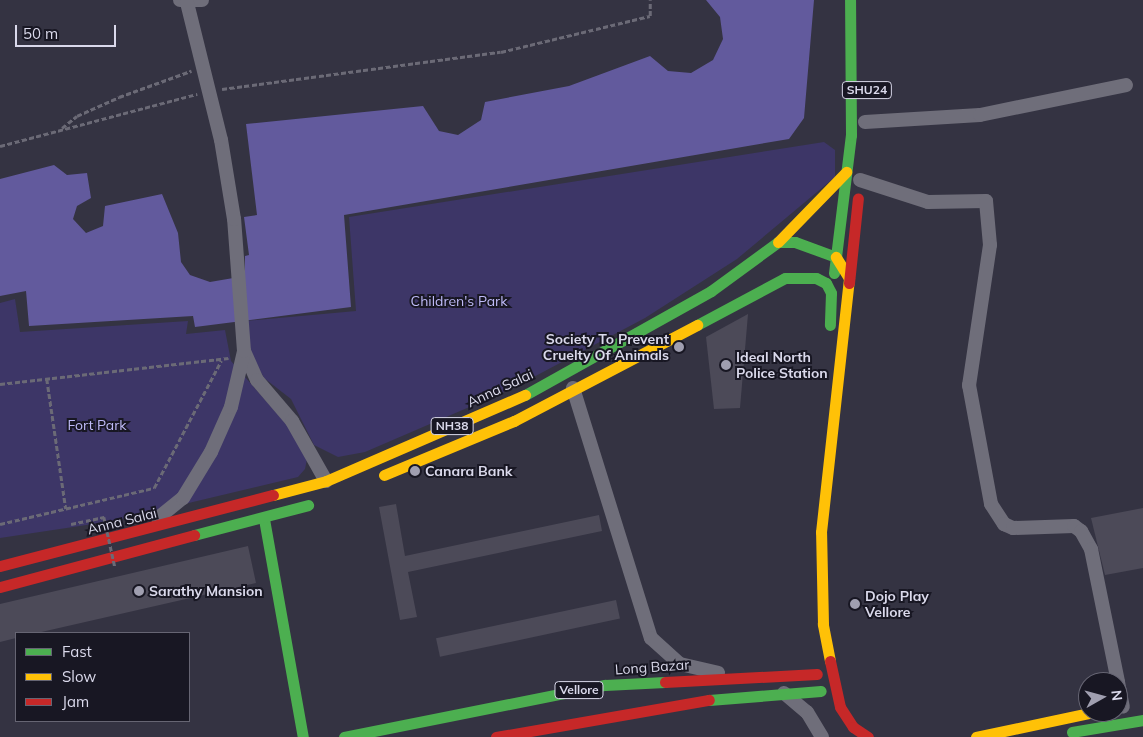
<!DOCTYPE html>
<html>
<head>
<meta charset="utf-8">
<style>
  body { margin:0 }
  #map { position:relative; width:1143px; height:737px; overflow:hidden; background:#343342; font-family:Mulish,sans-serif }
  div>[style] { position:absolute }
  .green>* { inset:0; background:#3d3667 }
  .water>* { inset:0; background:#625a9d }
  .building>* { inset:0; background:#4c4a58; transform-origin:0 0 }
  .path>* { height:2.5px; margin-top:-1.25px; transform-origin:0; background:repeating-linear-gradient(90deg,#6b6a76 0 5px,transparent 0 7.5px) }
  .street>* { height:14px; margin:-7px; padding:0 7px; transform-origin:7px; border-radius:7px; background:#6f6e7a }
  .fast>* { height:11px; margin:-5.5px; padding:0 5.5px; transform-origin:5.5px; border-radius:5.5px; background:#4caf50 }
  .slow>* { height:11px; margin:-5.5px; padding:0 5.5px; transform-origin:5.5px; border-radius:5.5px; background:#ffc107 }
  .jam>* { height:11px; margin:-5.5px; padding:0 5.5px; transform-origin:5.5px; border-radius:5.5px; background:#c62828 }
  .path-bridge>* { height:2.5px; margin-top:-1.25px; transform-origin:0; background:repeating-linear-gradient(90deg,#6b6a76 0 5px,transparent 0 7.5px) }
  .dots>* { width:14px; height:14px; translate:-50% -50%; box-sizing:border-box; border:2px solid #181723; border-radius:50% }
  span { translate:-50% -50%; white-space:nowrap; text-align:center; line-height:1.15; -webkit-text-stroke:4px #181723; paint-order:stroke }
  .shield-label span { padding:1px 4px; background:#181723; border:1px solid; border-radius:4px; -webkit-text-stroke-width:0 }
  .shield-label { font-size:12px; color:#dad9eb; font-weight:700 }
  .park-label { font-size:14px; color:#bfbbf8 }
  .poi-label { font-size:14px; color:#dad9eb; font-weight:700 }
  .right { translate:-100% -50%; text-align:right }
  .left { translate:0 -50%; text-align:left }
  .street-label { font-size:14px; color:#dad9eb }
  .legend { position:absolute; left:15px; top:632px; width:175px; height:90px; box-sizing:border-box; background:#181723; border:1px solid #666573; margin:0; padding:6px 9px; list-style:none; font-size:15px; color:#dad9eb }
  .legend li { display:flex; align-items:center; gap:10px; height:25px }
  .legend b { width:25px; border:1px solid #666573 }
  .north { position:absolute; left:1078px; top:672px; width:50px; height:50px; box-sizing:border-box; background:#181723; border:1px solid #666573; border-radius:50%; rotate:83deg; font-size:14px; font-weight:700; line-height:20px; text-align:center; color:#dad9eb }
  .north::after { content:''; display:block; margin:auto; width:18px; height:22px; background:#a09fb0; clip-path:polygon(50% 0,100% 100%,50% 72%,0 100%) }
  .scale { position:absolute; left:15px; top:25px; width:101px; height:22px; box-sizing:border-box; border:2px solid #dad9eb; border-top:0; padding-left:6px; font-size:15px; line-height:18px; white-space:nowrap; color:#dad9eb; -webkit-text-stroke:4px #181723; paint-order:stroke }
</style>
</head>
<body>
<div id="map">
  <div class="green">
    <i style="clip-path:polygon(824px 142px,835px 150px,835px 177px,737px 259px,645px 318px,511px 389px,365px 452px,338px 457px,314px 445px,291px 399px,264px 378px,249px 351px,245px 321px,356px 311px,349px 217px)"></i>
    <i style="clip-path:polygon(15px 299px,20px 332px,188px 321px,186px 334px,225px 330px,231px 361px,288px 426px,307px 459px,305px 469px,298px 477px,113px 521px,0 538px,0 303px)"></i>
  </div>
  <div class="water">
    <i style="clip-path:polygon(706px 0,814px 0,804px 118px,789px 139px,344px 215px,351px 307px,195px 327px,193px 316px,29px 326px,26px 291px,0 296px,0 179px,54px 165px,67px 175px,87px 173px,91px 198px,77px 206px,73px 219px,86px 233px,103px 226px,105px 206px,162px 194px,178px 233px,181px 262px,190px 275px,210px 282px,245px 276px,245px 256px,249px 255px,244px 217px,257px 215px,246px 124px,423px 106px,439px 131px,458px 135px,481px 120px,485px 102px,569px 86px,650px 56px,668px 71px,691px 73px,713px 60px,723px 39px,720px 17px)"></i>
  </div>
  <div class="building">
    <i style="clip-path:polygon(748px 314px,740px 408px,714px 409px,706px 337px)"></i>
    <i style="clip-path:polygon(396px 504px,405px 556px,599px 515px,602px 531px,408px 572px,417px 617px,400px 620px,379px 507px)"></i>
    <i style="clip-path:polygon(1143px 508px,1143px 568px,1105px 575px,1091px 518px)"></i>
    <i style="clip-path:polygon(248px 546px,256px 583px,37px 633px,16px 633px,16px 638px,0 642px,0 604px)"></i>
    <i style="left:616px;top:600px;width:19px;height:184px;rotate:78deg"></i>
  </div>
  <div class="path">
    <i style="left:222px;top:89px;width:281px;rotate:-7.6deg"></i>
    <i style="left:501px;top:52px;width:153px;rotate:-13.6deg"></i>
    <i style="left:650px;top:16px;width:16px;rotate:-90deg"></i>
    <i style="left:62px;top:128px;width:19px;rotate:-39deg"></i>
    <i style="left:77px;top:116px;width:46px;rotate:-24.3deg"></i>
    <i style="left:119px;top:97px;width:77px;rotate:-19.9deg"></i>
    <i style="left:0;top:146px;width:204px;rotate:-14.8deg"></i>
    <i style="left:47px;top:379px;width:131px;rotate:81.7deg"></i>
    <i style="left:0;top:384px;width:230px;rotate:-6.5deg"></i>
    <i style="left:0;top:524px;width:158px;rotate:-13.2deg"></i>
    <i style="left:154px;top:488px;width:144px;rotate:-62.2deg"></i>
    <i style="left:71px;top:524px;width:34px;rotate:-12deg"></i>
  </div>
  <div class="street">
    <i style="left:180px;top:0;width:22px"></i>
    <i style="left:865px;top:122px;width:115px;rotate:-3.5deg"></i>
    <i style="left:980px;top:115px;width:149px;rotate:-11.6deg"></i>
    <i style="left:860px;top:180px;width:71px;rotate:17.9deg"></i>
    <i style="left:928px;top:202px;width:58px;rotate:-1deg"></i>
    <i style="left:986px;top:201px;width:44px;rotate:84.8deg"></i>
    <i style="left:990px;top:245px;width:142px;rotate:98.5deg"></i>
    <i style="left:969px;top:385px;width:121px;rotate:79.5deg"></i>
    <i style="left:991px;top:504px;width:24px;rotate:57deg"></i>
    <i style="left:1004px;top:524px;width:10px;rotate:24deg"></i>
    <i style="left:1013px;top:528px;width:61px;rotate:-1.9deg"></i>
    <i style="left:1074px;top:526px;width:9px;rotate:36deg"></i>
    <i style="left:1081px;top:531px;width:21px;rotate:61deg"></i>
    <i style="left:1091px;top:549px;width:136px;rotate:78.5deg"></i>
    <i style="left:244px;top:351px;width:32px;rotate:66deg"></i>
    <i style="left:257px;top:380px;width:54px;rotate:49.5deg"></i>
    <i style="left:292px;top:421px;width:69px;rotate:60.5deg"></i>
    <i style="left:573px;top:388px;width:262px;rotate:72.7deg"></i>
    <i style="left:651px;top:638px;width:39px;rotate:42deg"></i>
    <i style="left:680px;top:664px;width:39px;rotate:13deg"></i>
    <i style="left:158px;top:518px;width:32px;rotate:-39deg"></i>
    <i style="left:183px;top:498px;width:54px;rotate:-58.7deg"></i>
    <i style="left:211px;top:452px;width:49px;rotate:-66deg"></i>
    <i style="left:231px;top:407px;width:57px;rotate:-76.9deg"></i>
    <i style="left:244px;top:351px;width:132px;rotate:-94.3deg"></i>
    <i style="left:234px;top:219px;width:80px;rotate:-99.3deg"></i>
    <i style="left:221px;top:140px;width:141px;rotate:-103.9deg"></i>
    <i style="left:1118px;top:682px;width:25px;rotate:79deg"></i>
    <i style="left:784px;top:693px;width:30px;rotate:40deg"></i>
    <i style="left:807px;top:712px;width:29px;rotate:59deg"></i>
  </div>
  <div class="fast">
    <i style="left:834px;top:273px;width:139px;rotate:-83deg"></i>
    <i style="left:851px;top:135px;width:135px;rotate:-90.4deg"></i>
    <i style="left:697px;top:325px;width:100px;rotate:-28.1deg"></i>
    <i style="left:785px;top:278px;width:31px"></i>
    <i style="left:816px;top:278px;width:11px;rotate:27deg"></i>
    <i style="left:826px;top:283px;width:11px;rotate:63deg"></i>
    <i style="left:831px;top:293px;width:32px;rotate:92deg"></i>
    <i style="left:525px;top:395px;width:213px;rotate:-29.2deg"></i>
    <i style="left:711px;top:291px;width:83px;rotate:-36.2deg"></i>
    <i style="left:778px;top:242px;width:17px"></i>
    <i style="left:795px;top:242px;width:44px;rotate:20.1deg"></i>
    <i style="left:264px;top:519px;width:221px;rotate:79.9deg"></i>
    <i style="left:194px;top:535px;width:118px;rotate:-14.7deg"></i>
    <i style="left:709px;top:700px;width:112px;rotate:-4.6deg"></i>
    <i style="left:1072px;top:732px;width:72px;rotate:-9.6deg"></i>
    <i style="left:344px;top:737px;width:266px;rotate:-11.3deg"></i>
    <i style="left:605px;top:685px;width:60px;rotate:-2.9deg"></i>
  </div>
  <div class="slow">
    <i style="left:778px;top:242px;width:98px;rotate:-45.8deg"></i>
    <i style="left:384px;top:475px;width:141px;rotate:-22.6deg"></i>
    <i style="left:514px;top:421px;width:207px;rotate:-27.7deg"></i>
    <i style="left:273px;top:495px;width:55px;rotate:-14.8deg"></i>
    <i style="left:326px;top:481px;width:217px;rotate:-23.4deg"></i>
    <i style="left:830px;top:661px;width:38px;rotate:-101deg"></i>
    <i style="left:823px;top:624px;width:92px;rotate:-91.2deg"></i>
    <i style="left:821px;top:532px;width:256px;rotate:-83.7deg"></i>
    <i style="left:849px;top:278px;width:25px;rotate:-122deg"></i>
    <i style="left:976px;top:737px;width:121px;rotate:-12deg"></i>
  </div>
  <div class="jam">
    <i style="left:849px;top:283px;width:85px;rotate:-84deg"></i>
    <i style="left:0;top:566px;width:282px;rotate:-14.6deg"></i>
    <i style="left:0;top:587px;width:201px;rotate:-15deg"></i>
    <i style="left:830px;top:661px;width:47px;rotate:77.7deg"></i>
    <i style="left:840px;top:707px;width:24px;rotate:57deg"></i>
    <i style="left:853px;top:727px;width:18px;rotate:34deg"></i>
    <i style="left:665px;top:682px;width:152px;rotate:-3deg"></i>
    <i style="left:496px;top:737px;width:216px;rotate:-9.9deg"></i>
  </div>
  <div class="path-bridge">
    <i style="left:104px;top:517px;width:51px;rotate:77.6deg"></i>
  </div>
  <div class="dots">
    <i style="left:679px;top:347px;background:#a09fb0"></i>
    <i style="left:726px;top:365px;background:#a09fb0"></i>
    <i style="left:415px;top:471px;background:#a09fb0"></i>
    <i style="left:139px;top:591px;background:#a09fb0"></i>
    <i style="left:855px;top:604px;background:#a09fb0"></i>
  </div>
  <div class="shield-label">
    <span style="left:867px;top:90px">SHU24</span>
    <span style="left:452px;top:426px">NH38</span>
    <span style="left:579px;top:690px">Vellore</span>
  </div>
  <div class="park-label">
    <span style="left:459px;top:301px">Children's Park</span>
    <span style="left:97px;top:425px">Fort Park</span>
  </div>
  <div class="poi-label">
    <span class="right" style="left:669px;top:347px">Society To Prevent<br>Cruelty Of Animals</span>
    <span class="left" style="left:736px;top:365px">Ideal North<br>Police Station</span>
    <span class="left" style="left:425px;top:471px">Canara Bank</span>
    <span class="left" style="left:149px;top:591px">Sarathy Mansion</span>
    <span class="left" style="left:865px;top:604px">Dojo Play<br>Vellore</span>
  </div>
  <div class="street-label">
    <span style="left:500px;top:388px;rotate:-25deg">Anna Salai</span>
    <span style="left:122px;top:521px;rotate:-14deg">Anna Salai</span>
    <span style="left:652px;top:667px;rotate:-4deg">Long Bazar</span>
  </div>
  <ul class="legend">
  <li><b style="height:6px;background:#4caf50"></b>Fast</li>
  <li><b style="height:6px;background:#ffc107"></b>Slow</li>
  <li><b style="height:6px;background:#c62828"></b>Jam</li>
  </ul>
  <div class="north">N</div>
  <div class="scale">50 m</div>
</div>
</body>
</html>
